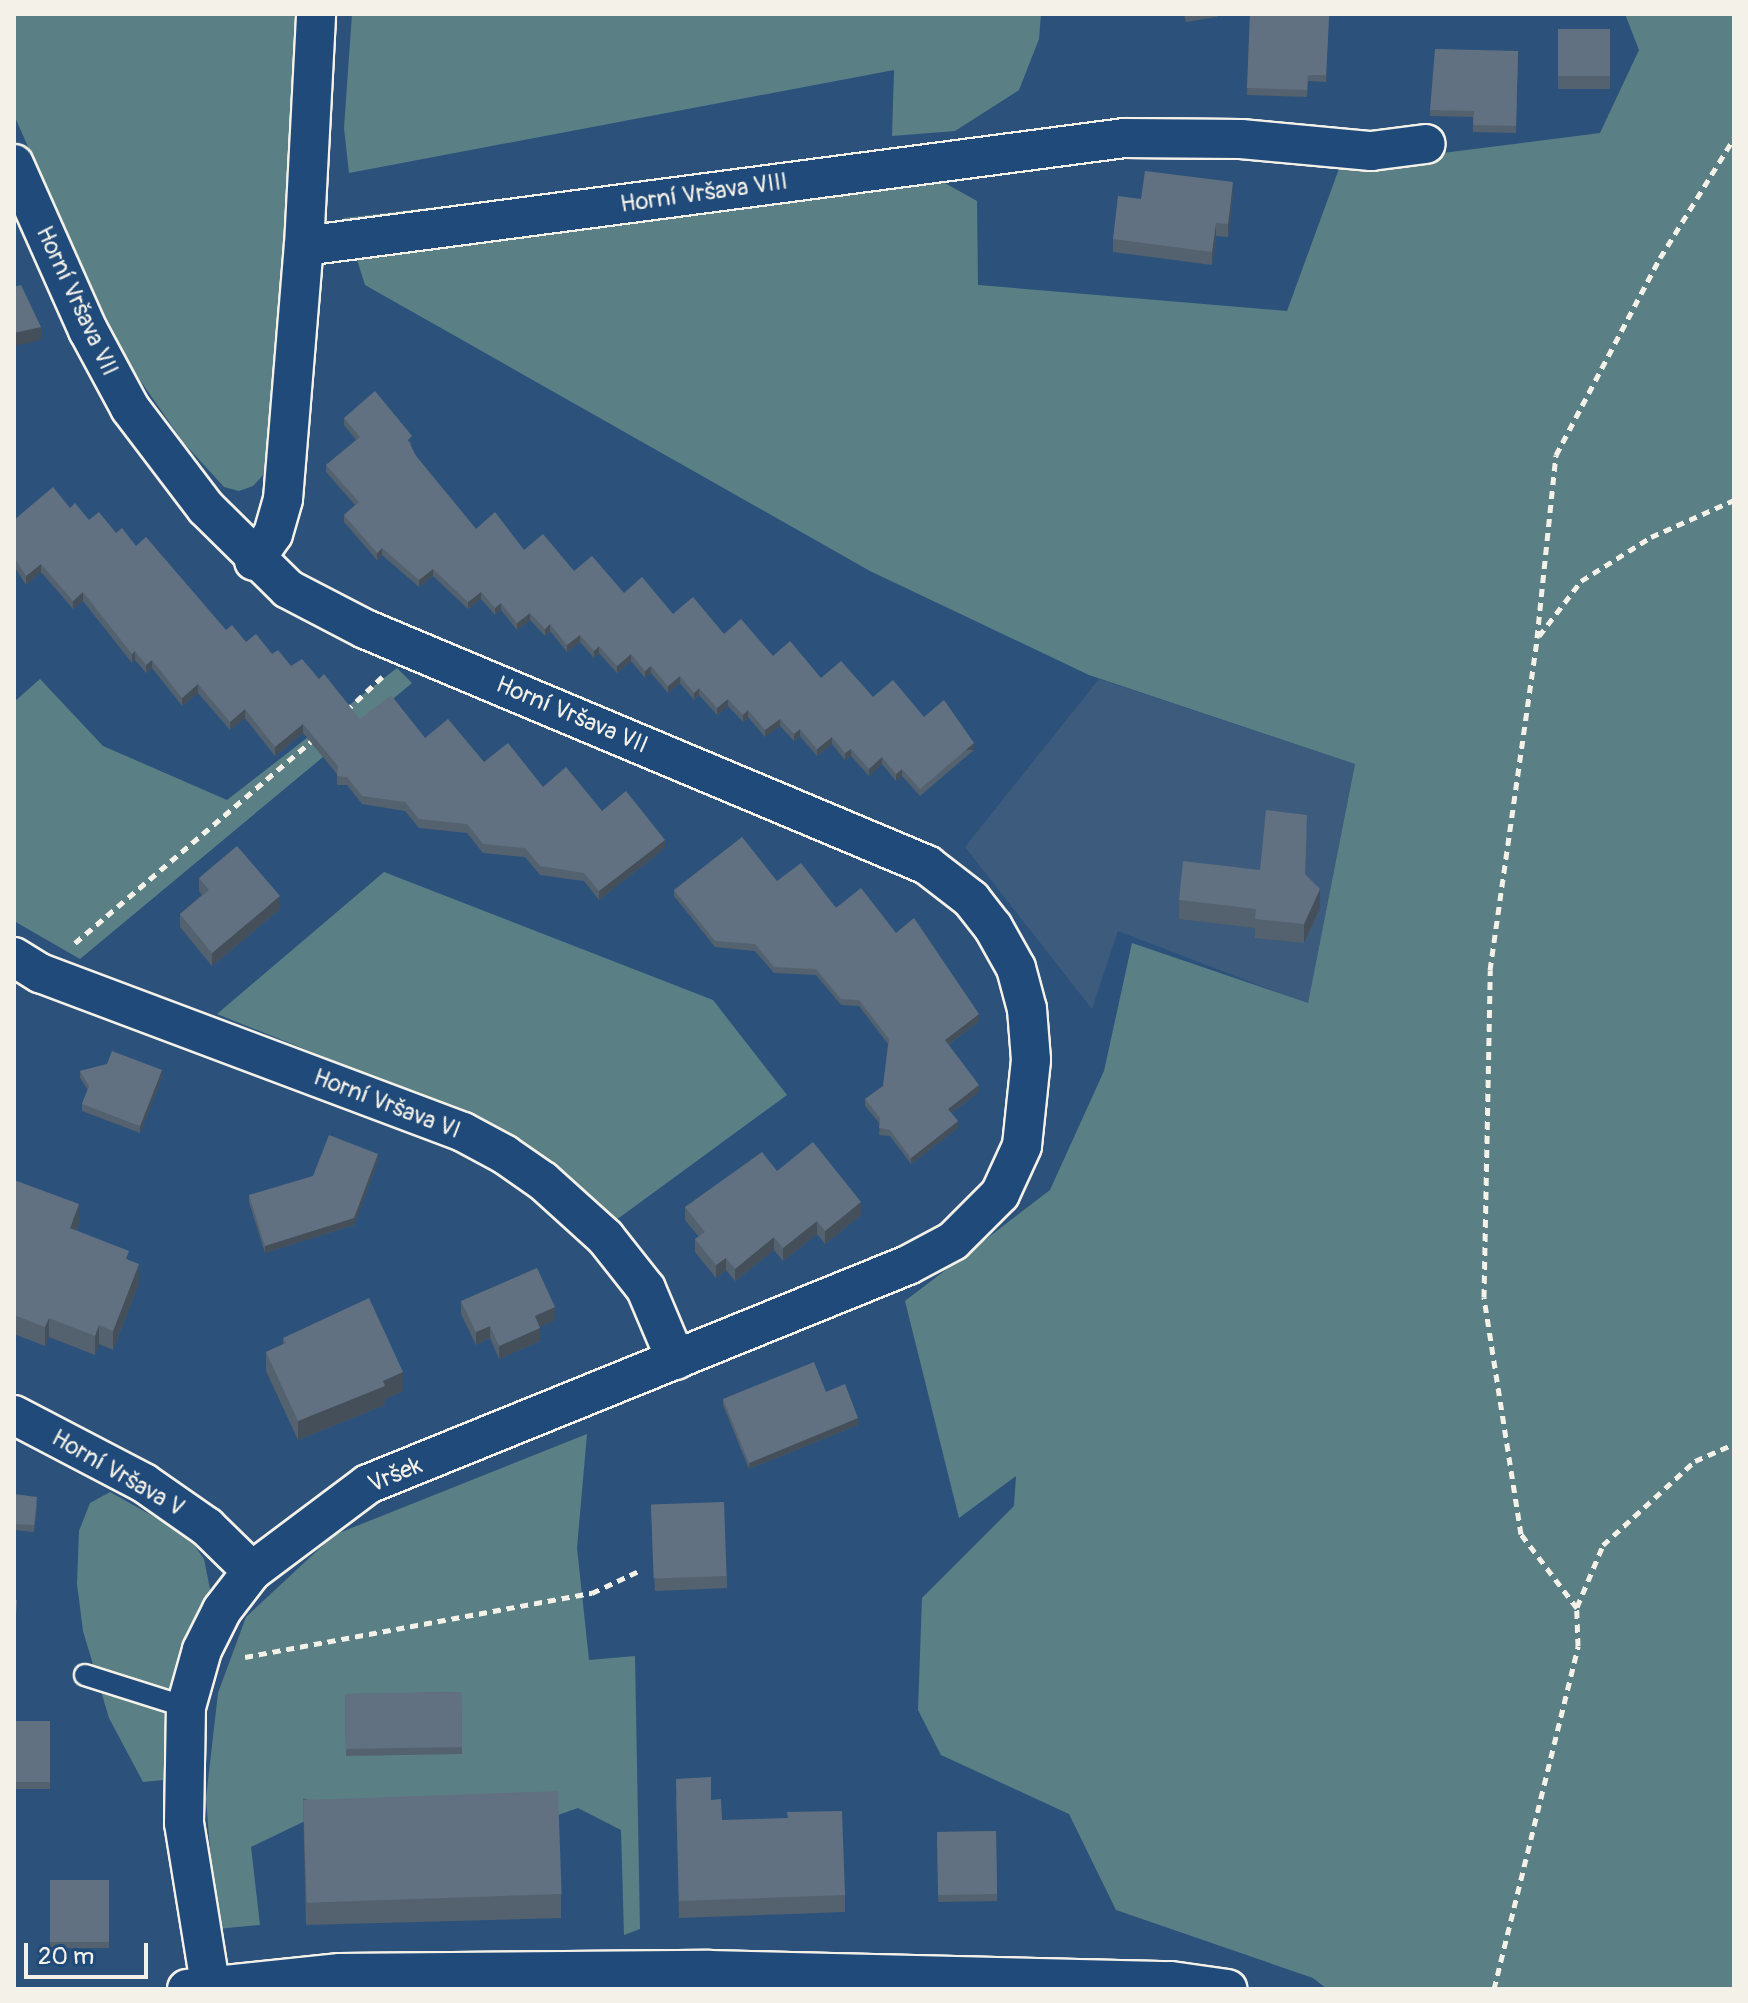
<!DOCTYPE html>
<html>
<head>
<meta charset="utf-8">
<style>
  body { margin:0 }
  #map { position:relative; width:1748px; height:2003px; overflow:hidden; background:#2c527b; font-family:Pangolin,sans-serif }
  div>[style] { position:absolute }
  .built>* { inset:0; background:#3c5b7d }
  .green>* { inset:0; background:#5a8086 }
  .path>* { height:5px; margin-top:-2.5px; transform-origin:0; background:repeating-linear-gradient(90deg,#f4f1e8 0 8px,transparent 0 14px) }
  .roads { filter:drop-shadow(2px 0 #f4f1e8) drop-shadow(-2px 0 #f4f1e8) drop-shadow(0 2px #f4f1e8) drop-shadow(0 -2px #f4f1e8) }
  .service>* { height:20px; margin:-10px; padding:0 10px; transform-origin:10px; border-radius:10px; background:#1f4a7a }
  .minor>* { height:38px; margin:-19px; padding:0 19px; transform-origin:19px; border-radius:19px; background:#1f4a7a }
  .wall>* { inset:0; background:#54616f; transform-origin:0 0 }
  .shaded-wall>* { inset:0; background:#454f5a; transform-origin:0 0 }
  .building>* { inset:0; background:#627181; transform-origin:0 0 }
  span { translate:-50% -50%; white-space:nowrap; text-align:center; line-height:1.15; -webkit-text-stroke:6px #1f4a7a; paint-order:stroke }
  .street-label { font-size:24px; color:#f4f1e8 }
  .frame { position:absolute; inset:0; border:16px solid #f4f1e8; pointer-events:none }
  .scale { position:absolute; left:24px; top:1943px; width:124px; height:36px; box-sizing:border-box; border:4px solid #f4f1e8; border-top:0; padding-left:10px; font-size:24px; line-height:28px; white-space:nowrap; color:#f4f1e8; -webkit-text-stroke:6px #1f4a7a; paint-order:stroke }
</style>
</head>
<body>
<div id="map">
  <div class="built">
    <i style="clip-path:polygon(1099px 679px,1355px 764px,1308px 1004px,1118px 931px,1092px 1009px,965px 847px)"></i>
  </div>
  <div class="green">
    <i style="clip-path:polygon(14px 14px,299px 14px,272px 445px,265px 473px,253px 486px,239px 491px,224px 487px,183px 442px,133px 370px,94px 296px,14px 115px)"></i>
    <i style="clip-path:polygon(352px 14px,1041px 14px,1039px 39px,1019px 90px,955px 131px,892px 136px,894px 70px,349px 173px,344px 128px)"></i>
    <i style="clip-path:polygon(1625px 14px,1734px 14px,1734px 1989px,1327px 1989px,1313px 1978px,1116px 1910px,1069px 1814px,941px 1755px,918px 1710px,922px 1598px,1014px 1506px,1016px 1476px,959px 1518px,905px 1301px,1050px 1190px,1104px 1071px,1132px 943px,1308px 1003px,1355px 764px,1089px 675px,870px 571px,365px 285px,344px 218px,891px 153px,977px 201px,978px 285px,1287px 311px,1340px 166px,1600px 133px,1639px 50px)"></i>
    <i style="clip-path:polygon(397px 668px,412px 683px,80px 959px,14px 921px,14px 702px,40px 679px,103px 746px,227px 800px)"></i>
    <i style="clip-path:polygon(384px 872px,713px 1000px,787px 1095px,612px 1223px,551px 1166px,481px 1120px,217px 1014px)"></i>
    <i style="clip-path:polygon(587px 1434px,577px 1548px,589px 1660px,635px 1656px,640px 1929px,624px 1935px,621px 1830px,578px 1808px,558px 1815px,303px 1822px,251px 1847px,260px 1925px,216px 1929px,206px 1798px,218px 1693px,246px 1617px,334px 1535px)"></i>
    <i style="clip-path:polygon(110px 1492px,187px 1535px,204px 1559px,211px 1594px,174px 1683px,163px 1780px,143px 1782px,109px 1718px,83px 1631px,77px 1584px,79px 1531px,90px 1503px)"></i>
  </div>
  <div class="path">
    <i style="left:1539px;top:636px;width:69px;rotate:-52.6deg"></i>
    <i style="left:1581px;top:581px;width:83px;rotate:-32.2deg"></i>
    <i style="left:1651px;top:537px;width:91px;rotate:-24deg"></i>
    <i style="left:346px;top:711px;width:50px;rotate:-43.4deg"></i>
    <i style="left:75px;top:943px;width:314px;rotate:-40.5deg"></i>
    <i style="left:1577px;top:1607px;width:67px;rotate:-67.2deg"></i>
    <i style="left:1603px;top:1545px;width:125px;rotate:-42.4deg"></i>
    <i style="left:1695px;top:1461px;width:43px;rotate:-23.6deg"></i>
    <i style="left:245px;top:1657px;width:353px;rotate:-10.5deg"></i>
    <i style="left:592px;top:1593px;width:54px;rotate:-25.1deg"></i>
    <i style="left:1494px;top:1989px;width:353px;rotate:-76.2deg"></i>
    <i style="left:1578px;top:1646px;width:38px;rotate:-92deg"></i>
    <i style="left:1577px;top:1608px;width:93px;rotate:-127.1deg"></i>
    <i style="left:1521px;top:1534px;width:240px;rotate:-98.9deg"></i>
    <i style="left:1484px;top:1297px;width:327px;rotate:-88.9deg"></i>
    <i style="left:1490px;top:970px;width:335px;rotate:-81.9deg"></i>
    <i style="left:1537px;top:638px;width:184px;rotate:-84.1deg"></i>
    <i style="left:1556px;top:455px;width:223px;rotate:-62.2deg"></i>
    <i style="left:1660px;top:258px;width:141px;rotate:-58.3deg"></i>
  </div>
  <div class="roads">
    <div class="service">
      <i style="left:85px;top:1675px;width:106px;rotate:17.6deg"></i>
    </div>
    <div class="minor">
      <i style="left:14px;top:164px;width:182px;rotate:66deg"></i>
      <i style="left:88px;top:330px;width:89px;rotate:61.7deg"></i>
      <i style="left:130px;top:408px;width:126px;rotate:52.8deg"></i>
      <i style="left:206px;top:508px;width:115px;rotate:44.6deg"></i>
      <i style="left:288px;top:589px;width:87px;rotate:27.5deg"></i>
      <i style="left:365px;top:629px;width:610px;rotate:22.78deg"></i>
      <i style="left:927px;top:865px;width:56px;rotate:37.7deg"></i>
      <i style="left:971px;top:899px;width:36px;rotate:52deg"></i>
      <i style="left:993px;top:927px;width:47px;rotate:60.7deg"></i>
      <i style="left:1016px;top:968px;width:42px;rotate:75deg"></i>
      <i style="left:1027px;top:1009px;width:51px;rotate:85.5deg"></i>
      <i style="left:1031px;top:1060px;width:86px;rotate:96deg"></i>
      <i style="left:1022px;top:1146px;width:53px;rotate:114.6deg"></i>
      <i style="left:1000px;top:1194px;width:66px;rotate:135deg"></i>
      <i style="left:953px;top:1241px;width:51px;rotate:151.9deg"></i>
      <i style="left:908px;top:1265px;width:583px;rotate:157.92deg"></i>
      <i style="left:368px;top:1484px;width:145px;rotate:143.1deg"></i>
      <i style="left:252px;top:1571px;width:49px;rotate:127.6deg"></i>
      <i style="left:222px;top:1610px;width:45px;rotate:116.6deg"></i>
      <i style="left:202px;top:1650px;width:59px;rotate:105.7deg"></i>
      <i style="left:186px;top:1707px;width:116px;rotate:91deg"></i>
      <i style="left:184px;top:1823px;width:163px;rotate:80.8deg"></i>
      <i style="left:304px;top:246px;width:232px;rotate:-87deg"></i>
      <i style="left:254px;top:561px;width:33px;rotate:-55deg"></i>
      <i style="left:273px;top:534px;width:36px;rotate:-74deg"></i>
      <i style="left:283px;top:499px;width:254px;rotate:-85.3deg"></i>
      <i style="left:304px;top:246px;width:827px;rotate:-7.5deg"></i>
      <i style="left:1124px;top:138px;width:117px;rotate:0.5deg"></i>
      <i style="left:1241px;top:139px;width:131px;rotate:5.3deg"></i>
      <i style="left:1371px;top:151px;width:55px;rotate:-7.3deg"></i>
      <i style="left:14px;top:957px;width:31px;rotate:32deg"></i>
      <i style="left:40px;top:973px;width:452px;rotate:20.6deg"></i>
      <i style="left:463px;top:1132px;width:47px;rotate:28.2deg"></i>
      <i style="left:504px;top:1154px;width:47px;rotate:34.7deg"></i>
      <i style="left:543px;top:1181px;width:84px;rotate:42.1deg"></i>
      <i style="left:605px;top:1237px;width:66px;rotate:51.7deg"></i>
      <i style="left:646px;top:1289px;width:77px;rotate:67.1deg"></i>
      <i style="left:14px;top:1415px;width:147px;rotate:27.6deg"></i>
      <i style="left:144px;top:1483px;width:77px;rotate:34.9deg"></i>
      <i style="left:207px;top:1527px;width:63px;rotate:44.4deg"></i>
      <i style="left:187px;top:1989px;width:154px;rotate:-6deg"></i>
      <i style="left:340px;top:1973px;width:369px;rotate:-0.5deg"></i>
      <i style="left:709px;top:1970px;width:462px;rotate:1.4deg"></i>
      <i style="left:1171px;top:1981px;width:57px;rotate:8.1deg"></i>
    </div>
  </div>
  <div class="wall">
    <i style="clip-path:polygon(1184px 14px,1217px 14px,1217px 17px,1186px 22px)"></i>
    <i style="clip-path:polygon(1250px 14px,1329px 16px,1326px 82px,1308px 81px,1307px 97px,1247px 95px)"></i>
    <i style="left:1558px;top:29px;width:52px;height:60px"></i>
    <i style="clip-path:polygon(1518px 51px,1516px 133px,1473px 132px,1473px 117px,1430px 116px,1430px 110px)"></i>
    <i style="clip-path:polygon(1233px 195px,1228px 237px,1216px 236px,1212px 265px,1113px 252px,1113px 239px,1141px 199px)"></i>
    <i style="clip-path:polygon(344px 418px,412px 443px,410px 445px,416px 456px,476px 529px,673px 614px,724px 634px,821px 678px,924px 717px,974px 750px,920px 796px,902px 776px,896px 781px,882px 764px,869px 776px,851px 756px,845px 760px,832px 744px,817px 756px,800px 736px,794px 741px,780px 726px,765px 737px,748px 717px,743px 722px,728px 706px,717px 715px,699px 695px,694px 700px,680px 683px,668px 693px,651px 673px,645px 678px,631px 661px,617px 673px,599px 653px,594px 658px,580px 642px,567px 652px,550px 631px,545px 636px,530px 620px,517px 630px,501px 610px,495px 615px,481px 599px,468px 609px,433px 576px,419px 587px,382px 555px,377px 560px,344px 522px,344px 515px,355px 505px,326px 472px,326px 465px,356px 440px,344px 425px)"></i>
    <i style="clip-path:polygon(70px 508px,89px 520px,116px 533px,136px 546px,226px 630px,246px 642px,272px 654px,291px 666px,319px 679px,360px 719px,425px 738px,602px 811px,665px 848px,599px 900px,584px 881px,540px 875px,525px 857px,483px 853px,467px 833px,419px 828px,405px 811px,362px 804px,347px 785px,337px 785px,337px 774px,303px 733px,275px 756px,245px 718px,230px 730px,198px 693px,182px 706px,152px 668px,146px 673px,135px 660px,132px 663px,83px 601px,73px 609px,41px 572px,26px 585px,14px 566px,14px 520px)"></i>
    <i style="clip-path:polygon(1307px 834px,1305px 875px,1320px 908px,1304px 943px,1255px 938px,1255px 928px,1179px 919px,1179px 900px,1260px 870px)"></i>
    <i style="clip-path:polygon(199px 878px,280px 909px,212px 966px,180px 927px,180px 914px,202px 895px,199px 891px)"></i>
    <i style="clip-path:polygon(777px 881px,896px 933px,979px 1021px,948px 1045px,979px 1092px,951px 1113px,958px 1128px,911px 1164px,890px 1136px,879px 1135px,880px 1124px,865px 1106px,865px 1099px,883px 1086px,888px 1044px,859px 1006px,841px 1005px,816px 975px,774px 973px,755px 951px,715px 947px,674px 896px,674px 890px)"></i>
    <i style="clip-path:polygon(107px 1064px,162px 1077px,140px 1133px,82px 1111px,82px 1104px,88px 1090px,80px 1078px,80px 1071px)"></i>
    <i style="clip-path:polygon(378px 1161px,354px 1225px,265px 1253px,249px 1202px,249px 1195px)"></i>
    <i style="clip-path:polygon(777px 1171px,861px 1215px,825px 1244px,817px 1234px,783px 1261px,774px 1250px,735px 1281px,726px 1270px,716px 1278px,695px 1252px,695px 1239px,699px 1237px,685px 1220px,685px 1207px)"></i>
    <i style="clip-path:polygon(14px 1180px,79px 1223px,76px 1230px,129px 1260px,139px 1283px,113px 1350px,99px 1344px,95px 1355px,49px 1337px,45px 1346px,14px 1334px)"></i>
    <i style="clip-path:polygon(461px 1301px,555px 1320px,539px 1327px,540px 1341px,499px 1359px,490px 1338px,476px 1345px,461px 1314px)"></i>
    <i style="clip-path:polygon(283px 1338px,403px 1391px,385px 1399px,385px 1405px,298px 1440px,266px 1371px,266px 1352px,283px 1344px)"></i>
    <i style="clip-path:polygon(723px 1399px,858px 1425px,749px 1469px,723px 1405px)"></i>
    <i style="clip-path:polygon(14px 1494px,37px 1504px,34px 1532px,14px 1530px)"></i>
    <i style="clip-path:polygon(651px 1506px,727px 1576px,727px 1588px,655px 1591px)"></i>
    <i style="left:461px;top:1692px;width:62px;height:116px;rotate:89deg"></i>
    <i style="left:14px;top:1721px;width:36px;height:68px"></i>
    <i style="clip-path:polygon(676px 1796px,711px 1800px,722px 1820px,845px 1895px,845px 1912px,679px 1918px)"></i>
    <i style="clip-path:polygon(303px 1798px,561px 1894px,561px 1918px,306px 1925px)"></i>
    <i style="left:996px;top:1831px;width:70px;height:59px;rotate:89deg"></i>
    <i style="left:109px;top:1880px;width:68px;height:59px;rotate:90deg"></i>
  </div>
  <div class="shaded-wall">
    <i style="clip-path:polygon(1233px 182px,1233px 195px,1228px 237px,1228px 224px)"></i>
    <i style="clip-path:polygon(1216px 223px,1216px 236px,1212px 265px,1212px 252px)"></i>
    <i style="clip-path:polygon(41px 327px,41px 340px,14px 346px,14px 333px)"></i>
    <i style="clip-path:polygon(382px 548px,382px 555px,377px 560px,377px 553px)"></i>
    <i style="clip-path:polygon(41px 564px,41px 572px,26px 585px,26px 576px)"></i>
    <i style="clip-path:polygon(433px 569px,433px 576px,419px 587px,419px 580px)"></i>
    <i style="clip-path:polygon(83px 592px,83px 601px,73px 609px,73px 601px)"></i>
    <i style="clip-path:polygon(481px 592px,481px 599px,468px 609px,468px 602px)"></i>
    <i style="clip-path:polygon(501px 603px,501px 610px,495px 615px,495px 608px)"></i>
    <i style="clip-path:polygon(530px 613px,530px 620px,517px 630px,517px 623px)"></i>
    <i style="clip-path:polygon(550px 624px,550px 631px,545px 636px,545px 629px)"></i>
    <i style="clip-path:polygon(580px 635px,580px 642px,567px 652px,567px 645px)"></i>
    <i style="clip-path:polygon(599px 646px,599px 653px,594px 658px,594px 651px)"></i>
    <i style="clip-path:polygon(135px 651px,135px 660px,132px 663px,132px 654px)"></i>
    <i style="clip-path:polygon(631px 654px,631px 661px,617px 673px,617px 666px)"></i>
    <i style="clip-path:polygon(152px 660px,152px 668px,146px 673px,146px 665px)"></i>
    <i style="clip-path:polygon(651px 666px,651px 673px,645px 678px,645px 671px)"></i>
    <i style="clip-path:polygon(680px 676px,680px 683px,668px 693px,668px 686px)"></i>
    <i style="clip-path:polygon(198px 684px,198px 693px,182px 706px,182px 698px)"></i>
    <i style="clip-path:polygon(699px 688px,699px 695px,694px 700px,694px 693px)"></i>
    <i style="clip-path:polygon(728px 699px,728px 706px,717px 715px,717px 708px)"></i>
    <i style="clip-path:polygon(245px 709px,245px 718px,230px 730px,230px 722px)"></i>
    <i style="clip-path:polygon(748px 710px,748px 717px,743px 722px,743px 715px)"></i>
    <i style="clip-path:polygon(780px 719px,780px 726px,765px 737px,765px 730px)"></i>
    <i style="clip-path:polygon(303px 724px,303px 733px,275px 756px,275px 747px)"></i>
    <i style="clip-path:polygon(800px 729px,800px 736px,794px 741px,794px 734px)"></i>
    <i style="clip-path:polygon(832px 737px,832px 744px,817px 756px,817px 749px)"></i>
    <i style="left:974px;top:743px;width:7px;height:71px;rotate:90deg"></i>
    <i style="clip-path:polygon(851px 749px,851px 756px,845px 760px,845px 753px)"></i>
    <i style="clip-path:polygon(882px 757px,882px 764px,869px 776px,869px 769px)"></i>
    <i style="clip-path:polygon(902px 769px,902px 776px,896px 781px,896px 774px)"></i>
    <i style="clip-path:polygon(665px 840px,665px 848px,599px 900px,599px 891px)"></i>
    <i style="clip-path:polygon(1320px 889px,1320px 908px,1304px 943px,1304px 924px)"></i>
    <i style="clip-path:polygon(280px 896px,280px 909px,212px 966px,212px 953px)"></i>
    <i style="clip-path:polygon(979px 1014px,979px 1021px,945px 1047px,945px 1040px)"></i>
    <i style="clip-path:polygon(162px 1070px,162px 1077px,140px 1133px,140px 1126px)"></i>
    <i style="clip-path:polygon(979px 1085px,979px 1092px,948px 1115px,948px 1109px)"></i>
    <i style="clip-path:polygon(958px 1121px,958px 1128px,911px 1164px,911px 1158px)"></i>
    <i style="clip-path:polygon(378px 1154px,378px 1161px,354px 1225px,265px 1253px,265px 1246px)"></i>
    <i style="clip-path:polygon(861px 1202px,861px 1215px,825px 1244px,825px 1231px)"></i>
    <i style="clip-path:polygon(79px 1204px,79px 1223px,70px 1247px,70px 1228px)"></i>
    <i style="clip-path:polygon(817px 1221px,817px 1234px,783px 1261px,783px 1248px)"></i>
    <i style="clip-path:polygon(774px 1237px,774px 1250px,735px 1281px,735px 1269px)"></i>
    <i style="clip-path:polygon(726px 1258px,726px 1270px,716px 1278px,716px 1265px)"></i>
    <i style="clip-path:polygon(139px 1264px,139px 1283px,113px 1350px,113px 1331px)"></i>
    <i style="clip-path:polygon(555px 1307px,555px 1320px,535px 1329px,535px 1316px)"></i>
    <i style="clip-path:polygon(49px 1318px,49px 1337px,45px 1346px,45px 1327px)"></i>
    <i style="clip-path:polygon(99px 1325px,99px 1344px,95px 1355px,95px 1336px)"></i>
    <i style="clip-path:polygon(490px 1326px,490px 1338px,476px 1345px,476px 1332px)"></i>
    <i style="clip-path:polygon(540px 1328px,540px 1341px,499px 1359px,499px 1346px)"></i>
    <i style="clip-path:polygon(403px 1372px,403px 1391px,385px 1399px,385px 1405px,298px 1440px,298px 1421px)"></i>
    <i style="clip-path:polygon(858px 1418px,858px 1425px,749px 1469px,749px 1463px)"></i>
  </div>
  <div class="building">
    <i style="clip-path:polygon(1250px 14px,1329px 16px,1326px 75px,1308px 75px,1307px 90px,1247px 88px)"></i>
    <i style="left:1558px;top:29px;width:52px;height:47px"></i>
    <i style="clip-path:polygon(1435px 49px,1518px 51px,1516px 126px,1473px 125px,1474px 111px,1430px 110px)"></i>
    <i style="clip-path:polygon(1145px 171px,1233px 182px,1228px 224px,1216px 223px,1212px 252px,1113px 239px,1118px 196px,1141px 199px)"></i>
    <i style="clip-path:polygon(21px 285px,41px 327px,14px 333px,14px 287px)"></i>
    <i style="clip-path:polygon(375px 391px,412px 436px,408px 440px,416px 456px,476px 529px,495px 512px,524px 550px,543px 534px,574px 571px,592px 556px,624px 593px,642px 577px,673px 614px,693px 597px,724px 634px,741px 619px,773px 656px,790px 641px,821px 678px,841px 661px,873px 697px,893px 680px,924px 717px,944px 700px,974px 743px,920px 789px,902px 769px,896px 774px,882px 757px,869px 769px,851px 749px,845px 753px,832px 737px,817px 749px,800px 729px,794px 734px,780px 719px,765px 730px,748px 710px,743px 715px,728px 699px,717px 708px,699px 688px,694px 693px,680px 676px,668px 686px,651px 666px,645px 671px,631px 654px,617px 666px,599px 646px,594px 651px,580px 635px,567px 645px,550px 624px,545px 629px,530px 613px,517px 623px,501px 603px,495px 608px,481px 592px,468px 602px,433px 569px,419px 580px,382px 548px,377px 553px,344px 515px,359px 502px,326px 465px,360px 437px,344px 418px)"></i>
    <i style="clip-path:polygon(53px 487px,70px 508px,75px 503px,89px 520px,99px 512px,116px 533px,122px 528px,136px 546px,146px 537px,226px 630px,232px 625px,246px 642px,256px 634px,272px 654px,278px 650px,291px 666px,302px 659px,319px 679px,324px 674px,360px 719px,391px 695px,425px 738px,448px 719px,484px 762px,508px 743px,543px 787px,566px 767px,602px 811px,626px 791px,665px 840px,599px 891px,584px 873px,540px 866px,525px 848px,483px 844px,467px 824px,419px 819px,405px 802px,362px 796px,347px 777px,337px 776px,338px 766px,303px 724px,275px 747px,245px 709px,230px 722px,198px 684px,182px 698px,152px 660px,146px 665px,135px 651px,132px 654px,83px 592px,73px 601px,41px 564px,26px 576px,14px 557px,14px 520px)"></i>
    <i style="clip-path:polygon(1266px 810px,1307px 815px,1305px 874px,1320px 889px,1304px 924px,1255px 919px,1256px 909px,1179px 900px,1183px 861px,1260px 870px)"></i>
    <i style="clip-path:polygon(742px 837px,777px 881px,801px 863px,836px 908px,861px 888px,896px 933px,914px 918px,979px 1014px,945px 1040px,979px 1085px,948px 1109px,958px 1121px,911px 1158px,890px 1130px,879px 1128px,880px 1118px,865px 1099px,883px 1086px,889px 1039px,859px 1000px,841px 999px,816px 969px,774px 967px,755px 944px,715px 941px,674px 890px)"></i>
    <i style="clip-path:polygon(237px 846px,280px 896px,212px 953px,180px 914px,209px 890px,199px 878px)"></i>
    <i style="clip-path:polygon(112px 1051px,162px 1070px,140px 1126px,82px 1104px,89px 1086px,80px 1071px,107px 1064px)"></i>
    <i style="clip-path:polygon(329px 1135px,378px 1154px,354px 1218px,265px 1246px,249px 1195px,313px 1176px)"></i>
    <i style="clip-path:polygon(813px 1142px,861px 1202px,825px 1231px,817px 1221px,783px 1248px,774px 1237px,735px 1269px,726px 1258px,716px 1265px,695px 1239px,705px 1232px,685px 1207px,762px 1152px,777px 1171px)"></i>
    <i style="clip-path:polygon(14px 1180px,79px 1204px,70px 1228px,129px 1251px,126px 1259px,139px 1264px,113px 1331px,99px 1325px,95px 1336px,49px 1318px,45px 1327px,14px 1315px)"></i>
    <i style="clip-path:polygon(537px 1268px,555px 1307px,535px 1316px,540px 1328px,499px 1346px,490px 1326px,476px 1332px,461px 1301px)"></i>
    <i style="clip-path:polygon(369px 1298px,403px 1372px,383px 1381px,385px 1386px,298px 1421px,266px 1352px,286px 1343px,283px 1338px)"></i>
    <i style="clip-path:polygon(814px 1362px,826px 1392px,845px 1384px,858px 1418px,749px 1463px,723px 1399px)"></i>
    <i style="clip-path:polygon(14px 1494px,37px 1497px,34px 1525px,14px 1524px)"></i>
    <i style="left:724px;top:1502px;width:74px;height:73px;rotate:88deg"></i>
    <i style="clip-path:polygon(14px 1600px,17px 1600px,14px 1649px)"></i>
    <i style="left:461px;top:1692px;width:55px;height:116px;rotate:89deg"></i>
    <i style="left:14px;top:1721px;width:36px;height:61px"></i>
    <i style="clip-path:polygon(711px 1777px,711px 1800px,721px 1799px,722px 1820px,788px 1818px,787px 1812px,842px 1811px,845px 1895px,679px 1901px,676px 1779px)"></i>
    <i style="left:558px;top:1791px;width:103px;height:255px;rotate:88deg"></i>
    <i style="left:996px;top:1831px;width:63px;height:59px;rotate:89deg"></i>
    <i style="left:109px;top:1880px;width:62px;height:59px;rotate:90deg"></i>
  </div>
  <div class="street-label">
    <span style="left:704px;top:193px;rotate:-8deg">Horní Vršava VIII</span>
    <span style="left:77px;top:301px;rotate:65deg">Horní Vršava VII</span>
    <span style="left:572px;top:715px;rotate:23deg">Horní Vršava VII</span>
    <span style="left:387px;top:1104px;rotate:21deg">Horní Vršava VI</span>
    <span style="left:118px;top:1473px;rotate:30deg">Horní Vršava V</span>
    <span style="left:395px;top:1475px;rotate:-23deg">Vršek</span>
  </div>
  <div class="frame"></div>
  <div class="scale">20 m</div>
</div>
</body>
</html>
